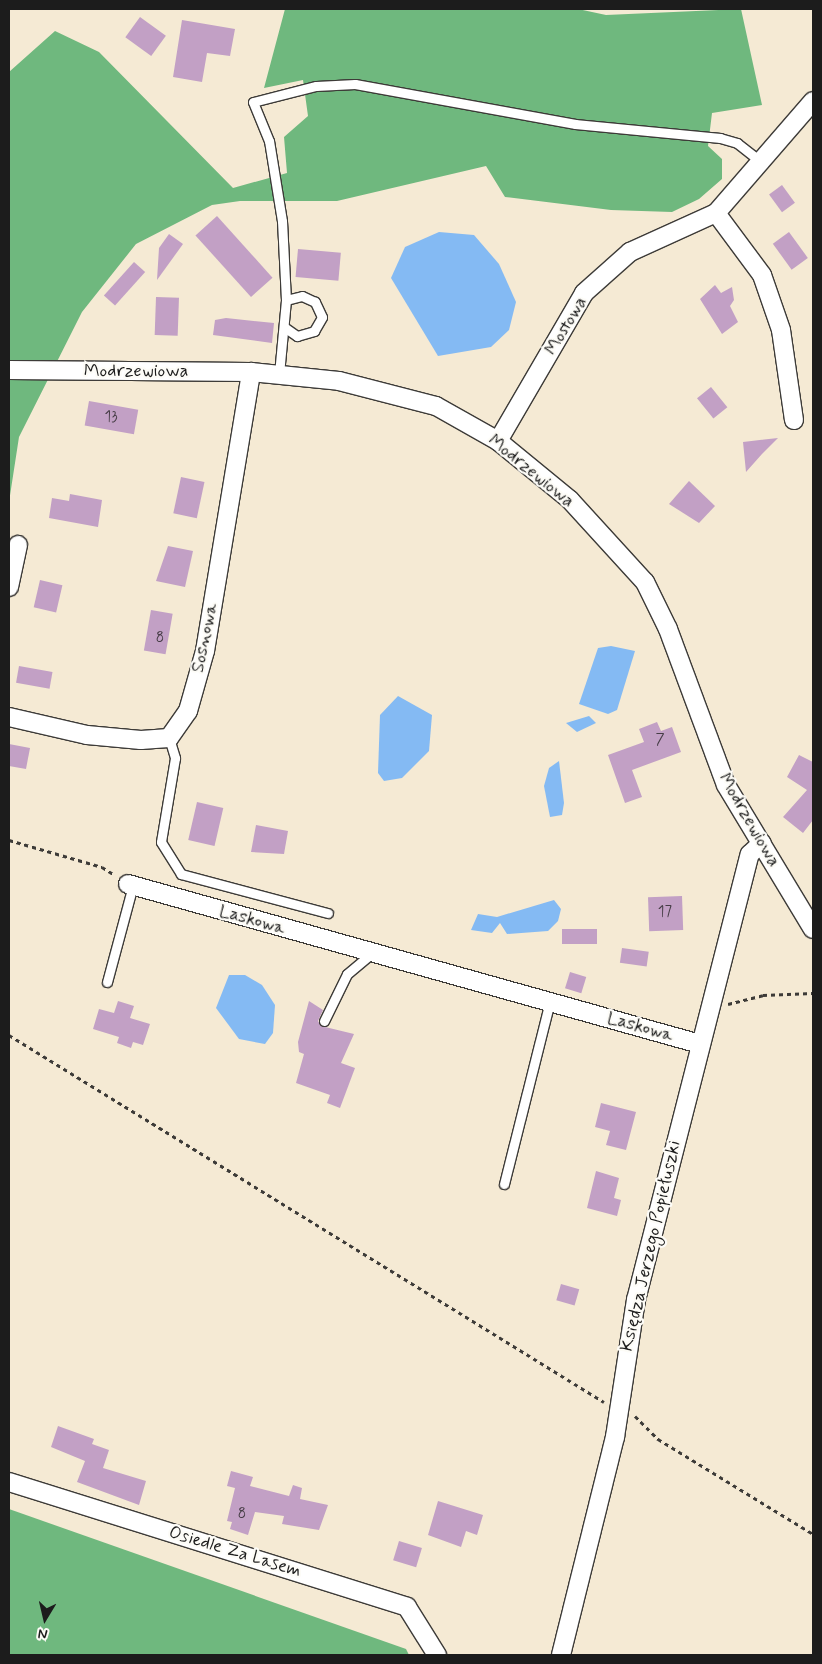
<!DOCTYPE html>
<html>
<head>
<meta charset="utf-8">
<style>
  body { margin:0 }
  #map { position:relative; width:822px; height:1664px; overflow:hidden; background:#f5ead4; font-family:Mynerve,sans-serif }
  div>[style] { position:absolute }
  .forest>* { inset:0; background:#6fb87e }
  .water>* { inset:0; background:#84baf3 }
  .building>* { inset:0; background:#c2a0c5; transform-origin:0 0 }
  .path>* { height:3px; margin-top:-1.5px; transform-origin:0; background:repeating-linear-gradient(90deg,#3d3b38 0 4px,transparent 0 8px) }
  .roads { filter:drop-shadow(1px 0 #3d3b38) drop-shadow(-1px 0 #3d3b38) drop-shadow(0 1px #3d3b38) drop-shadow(0 -1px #3d3b38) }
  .lane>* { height:9px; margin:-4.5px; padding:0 4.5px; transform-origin:4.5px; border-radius:4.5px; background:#fff }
  .street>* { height:18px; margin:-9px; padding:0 9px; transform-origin:9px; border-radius:9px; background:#fff }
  span { translate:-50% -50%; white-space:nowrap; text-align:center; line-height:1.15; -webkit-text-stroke:4.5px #fdfcf7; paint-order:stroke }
  .number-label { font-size:15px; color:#463d46 }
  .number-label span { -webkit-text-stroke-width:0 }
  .street-label { font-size:18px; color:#1c1c1c }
  .frame { position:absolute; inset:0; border:10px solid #1c1c1c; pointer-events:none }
  .north { position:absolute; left:20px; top:1594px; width:50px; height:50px; -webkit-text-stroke:4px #fdfcf7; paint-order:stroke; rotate:189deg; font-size:14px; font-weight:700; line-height:20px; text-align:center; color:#1c1c1c }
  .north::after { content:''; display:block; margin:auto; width:18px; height:22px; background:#1c1c1c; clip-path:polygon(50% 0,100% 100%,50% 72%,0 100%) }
</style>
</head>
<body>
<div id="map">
  <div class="forest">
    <i style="clip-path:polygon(285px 9px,578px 9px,606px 15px,741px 9px,762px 105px,712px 113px,708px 146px,722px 159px,722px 179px,699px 199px,672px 212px,611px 210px,505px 197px,486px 166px,337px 201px,240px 201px,212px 205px,136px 244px,82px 312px,19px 437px,9px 502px,9px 72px,55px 31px,99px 52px,233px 188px,287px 173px,284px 137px,308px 116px,303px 80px,264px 88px)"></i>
    <i style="clip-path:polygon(9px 1509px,406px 1649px,409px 1655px,9px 1655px)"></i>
  </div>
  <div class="water">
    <i style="clip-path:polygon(439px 232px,474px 235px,499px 264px,516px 302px,509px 330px,491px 347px,438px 356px,391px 278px,405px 247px)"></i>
    <i style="clip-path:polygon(611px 646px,635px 651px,617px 710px,608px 714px,579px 704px,598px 648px)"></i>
    <i style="clip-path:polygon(398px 696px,432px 715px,429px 751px,402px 778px,384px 781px,378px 773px,380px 715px)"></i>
    <i style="clip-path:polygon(589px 716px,596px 723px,577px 732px,566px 723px)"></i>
    <i style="clip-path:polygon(559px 761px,564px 803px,562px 815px,550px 817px,544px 786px,549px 768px)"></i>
    <i style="clip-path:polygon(554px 900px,561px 909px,558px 921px,548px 931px,507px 934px,500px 923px,492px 933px,471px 930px,478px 914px,497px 917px)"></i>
    <i style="clip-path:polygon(229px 975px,245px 975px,262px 985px,275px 1005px,273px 1033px,265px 1044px,239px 1039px,216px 1008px)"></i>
  </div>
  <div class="building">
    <i style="left:140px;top:17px;width:32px;height:25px;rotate:36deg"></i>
    <i style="clip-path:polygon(182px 20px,235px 29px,230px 56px,207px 53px,202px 82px,173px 77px)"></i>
    <i style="left:782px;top:185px;width:22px;height:16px;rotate:54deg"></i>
    <i style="left:217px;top:216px;width:83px;height:29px;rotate:48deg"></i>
    <i style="left:789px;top:232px;width:32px;height:20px;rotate:54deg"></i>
    <i style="clip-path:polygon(169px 234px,183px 244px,157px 280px,159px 248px)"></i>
    <i style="left:298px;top:249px;width:43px;height:28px;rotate:5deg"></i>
    <i style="left:134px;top:262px;width:15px;height:45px;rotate:42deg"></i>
    <i style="clip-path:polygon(715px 285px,721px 293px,732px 287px,734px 300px,730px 306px,738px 322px,722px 334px,700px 299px)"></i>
    <i style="left:156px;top:297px;width:23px;height:38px;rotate:2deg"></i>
    <i style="clip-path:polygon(226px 318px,274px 323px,272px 343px,213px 335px,215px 320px)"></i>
    <i style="left:711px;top:387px;width:26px;height:18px;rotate:51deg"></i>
    <i style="left:89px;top:401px;width:50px;height:25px;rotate:10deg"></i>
    <i style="clip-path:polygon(778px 438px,762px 454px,746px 472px,743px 442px)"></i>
    <i style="left:181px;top:477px;width:24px;height:37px;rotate:12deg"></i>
    <i style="clip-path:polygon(689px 481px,715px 506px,699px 523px,669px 504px)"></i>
    <i style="clip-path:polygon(70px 494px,102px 500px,98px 527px,49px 518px,52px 498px,69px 501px)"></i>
    <i style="clip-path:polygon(168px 546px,193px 551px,185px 587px,156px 581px)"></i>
    <i style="left:40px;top:580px;width:23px;height:28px;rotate:13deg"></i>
    <i style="left:151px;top:610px;width:22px;height:41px;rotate:10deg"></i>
    <i style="left:19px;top:666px;width:34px;height:17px;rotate:10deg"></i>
    <i style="clip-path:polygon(657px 722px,661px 731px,672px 727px,681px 752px,632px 770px,642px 797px,625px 803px,608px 755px,644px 742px,639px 729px)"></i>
    <i style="clip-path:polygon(9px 744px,30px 748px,26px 769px,9px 766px)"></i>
    <i style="clip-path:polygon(799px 755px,813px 762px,813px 820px,803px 833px,783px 817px,807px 790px,787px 777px)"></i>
    <i style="left:197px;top:802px;width:27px;height:39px;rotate:13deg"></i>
    <i style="clip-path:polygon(256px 825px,288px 831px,284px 854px,251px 852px)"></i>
    <i style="left:682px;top:896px;width:34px;height:34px;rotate:88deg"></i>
    <i style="left:562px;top:929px;width:35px;height:15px"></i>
    <i style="left:622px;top:948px;width:27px;height:15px;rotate:8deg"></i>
    <i style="left:570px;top:972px;width:17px;height:17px;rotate:17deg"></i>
    <i style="clip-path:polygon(118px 1001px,134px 1006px,130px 1018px,150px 1024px,143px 1045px,133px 1042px,131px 1048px,117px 1043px,119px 1037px,93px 1029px,99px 1009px,114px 1013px)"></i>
    <i style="clip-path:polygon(309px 1001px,323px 1010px,318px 1021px,321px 1026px,354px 1034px,341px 1063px,355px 1068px,340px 1108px,327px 1103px,330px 1095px,296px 1083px,304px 1054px,299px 1052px,298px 1042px)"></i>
    <i style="clip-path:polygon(601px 1103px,636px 1112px,626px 1150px,606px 1145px,610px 1131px,595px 1127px)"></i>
    <i style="clip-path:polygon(596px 1171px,619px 1178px,614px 1198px,621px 1200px,617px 1216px,587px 1208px)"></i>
    <i style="left:561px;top:1284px;width:19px;height:17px;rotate:16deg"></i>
    <i style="clip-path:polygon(58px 1426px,94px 1439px,92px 1444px,109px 1450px,103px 1468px,146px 1481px,139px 1505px,77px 1482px,85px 1461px,51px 1447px)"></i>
    <i style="clip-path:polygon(231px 1471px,253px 1477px,250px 1486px,289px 1496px,293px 1485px,302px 1488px,300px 1499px,328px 1505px,319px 1530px,282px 1524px,284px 1516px,255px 1512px,248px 1535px,230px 1529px,232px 1522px,227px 1521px,235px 1488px,227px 1486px)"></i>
    <i style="clip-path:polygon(438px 1501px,483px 1515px,477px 1535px,466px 1531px,461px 1547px,428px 1535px)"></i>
    <i style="left:399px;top:1541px;width:24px;height:20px;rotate:17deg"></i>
  </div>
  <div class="path">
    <i style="left:9px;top:840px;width:97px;rotate:16.2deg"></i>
    <i style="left:102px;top:867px;width:15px;rotate:32deg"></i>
    <i style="left:728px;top:1004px;width:36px;rotate:-14deg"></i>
    <i style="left:763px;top:995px;width:50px;rotate:-2.3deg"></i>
    <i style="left:9px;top:1035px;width:699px;rotate:31.67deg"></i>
    <i style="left:635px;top:1416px;width:33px;rotate:45deg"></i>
    <i style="left:658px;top:1439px;width:182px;rotate:31.5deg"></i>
  </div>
  <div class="roads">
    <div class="lane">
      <i style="left:284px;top:327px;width:16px;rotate:35deg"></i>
      <i style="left:297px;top:336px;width:18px;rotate:-16deg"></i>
      <i style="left:314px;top:331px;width:16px;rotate:-60deg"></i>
      <i style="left:322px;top:317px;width:17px;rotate:-115deg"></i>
      <i style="left:315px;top:302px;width:14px;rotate:-155deg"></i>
      <i style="left:302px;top:296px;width:16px;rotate:166deg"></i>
      <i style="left:279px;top:374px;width:74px;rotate:-84.6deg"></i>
      <i style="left:286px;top:300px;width:79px;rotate:-92.9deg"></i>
      <i style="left:282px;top:221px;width:81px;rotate:-99.2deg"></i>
      <i style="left:269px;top:141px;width:42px;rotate:-112.3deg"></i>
      <i style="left:253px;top:102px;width:65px;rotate:-14.3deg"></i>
      <i style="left:316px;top:86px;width:39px;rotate:-3deg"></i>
      <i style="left:355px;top:84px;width:224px;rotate:10.3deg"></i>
      <i style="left:575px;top:124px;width:146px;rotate:5.5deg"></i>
      <i style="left:720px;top:138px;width:18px;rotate:16deg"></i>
      <i style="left:737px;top:143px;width:31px;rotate:38deg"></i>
      <i style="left:169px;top:738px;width:21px;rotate:73deg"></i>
      <i style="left:175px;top:758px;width:85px;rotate:99.5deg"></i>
      <i style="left:161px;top:842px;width:38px;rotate:58deg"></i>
      <i style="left:181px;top:874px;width:152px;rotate:14.9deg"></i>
      <i style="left:107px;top:982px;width:100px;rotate:-75deg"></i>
      <i style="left:324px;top:1021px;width:52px;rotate:-63.9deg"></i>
      <i style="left:347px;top:974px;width:30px;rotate:-40deg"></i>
      <i style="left:504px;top:1184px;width:189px;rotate:-75.9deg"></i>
    </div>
    <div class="street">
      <i style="left:716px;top:213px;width:77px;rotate:53.4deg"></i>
      <i style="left:762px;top:275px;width:58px;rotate:70.9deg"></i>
      <i style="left:781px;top:330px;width:91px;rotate:81.8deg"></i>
      <i style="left:9px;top:370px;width:242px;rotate:0.5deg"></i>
      <i style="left:251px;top:372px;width:88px;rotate:5.8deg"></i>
      <i style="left:339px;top:381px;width:100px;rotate:14.5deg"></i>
      <i style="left:436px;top:406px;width:71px;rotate:29.4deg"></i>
      <i style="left:498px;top:441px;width:93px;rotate:39.3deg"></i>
      <i style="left:570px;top:500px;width:111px;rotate:47.6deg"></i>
      <i style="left:645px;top:582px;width:52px;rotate:63.9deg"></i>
      <i style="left:668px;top:629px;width:166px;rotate:69.6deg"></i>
      <i style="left:726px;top:785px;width:168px;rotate:58.9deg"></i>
      <i style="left:498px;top:441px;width:171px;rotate:-59.8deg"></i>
      <i style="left:584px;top:293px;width:62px;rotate:-41.7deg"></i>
      <i style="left:630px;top:252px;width:94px;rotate:-24.4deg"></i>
      <i style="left:716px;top:213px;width:148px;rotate:-49.1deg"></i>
      <i style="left:9px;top:587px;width:43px;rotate:-77.9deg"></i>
      <i style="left:9px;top:717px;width:80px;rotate:13deg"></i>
      <i style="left:87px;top:735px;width:54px;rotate:5.3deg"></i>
      <i style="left:141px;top:740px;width:28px;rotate:-4deg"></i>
      <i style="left:169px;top:738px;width:33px;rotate:-55deg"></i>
      <i style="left:188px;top:711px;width:62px;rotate:-74.2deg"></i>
      <i style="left:205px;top:651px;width:283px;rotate:-80.6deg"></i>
      <i style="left:128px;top:884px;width:594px;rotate:15.63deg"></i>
      <i style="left:9px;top:1482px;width:417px;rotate:17.4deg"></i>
      <i style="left:407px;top:1607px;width:57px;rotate:58deg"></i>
      <i style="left:561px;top:1655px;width:225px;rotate:-76.1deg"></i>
      <i style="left:615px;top:1437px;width:139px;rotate:-81.3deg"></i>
      <i style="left:636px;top:1300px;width:460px;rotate:-75.7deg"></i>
      <i style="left:750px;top:854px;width:16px;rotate:-43deg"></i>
    </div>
  </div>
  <div class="number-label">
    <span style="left:111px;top:418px">13</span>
    <span style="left:160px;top:639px">8</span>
    <span style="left:660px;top:741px">7</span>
    <span style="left:665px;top:913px">17</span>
    <span style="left:242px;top:1515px">8</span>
  </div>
  <div class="street-label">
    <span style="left:566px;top:326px;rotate:-59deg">Mostowa</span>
    <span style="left:136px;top:371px">Modrzewiowa</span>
    <span style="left:531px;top:471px;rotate:39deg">Modrzewiowa</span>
    <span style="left:205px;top:638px;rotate:-78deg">Sosnowa</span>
    <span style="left:749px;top:820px;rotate:60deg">Modrzewiowa</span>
    <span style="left:252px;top:920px;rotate:16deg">Laskowa</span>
    <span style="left:640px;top:1027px;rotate:16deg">Laskowa</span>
    <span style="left:651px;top:1246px;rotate:-77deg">Księdza Jerzego Popiełuszki</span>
    <span style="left:235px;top:1552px;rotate:17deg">Osiedle Za Lasem</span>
  </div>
  <div class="frame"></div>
  <div class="north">N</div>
</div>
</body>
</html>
